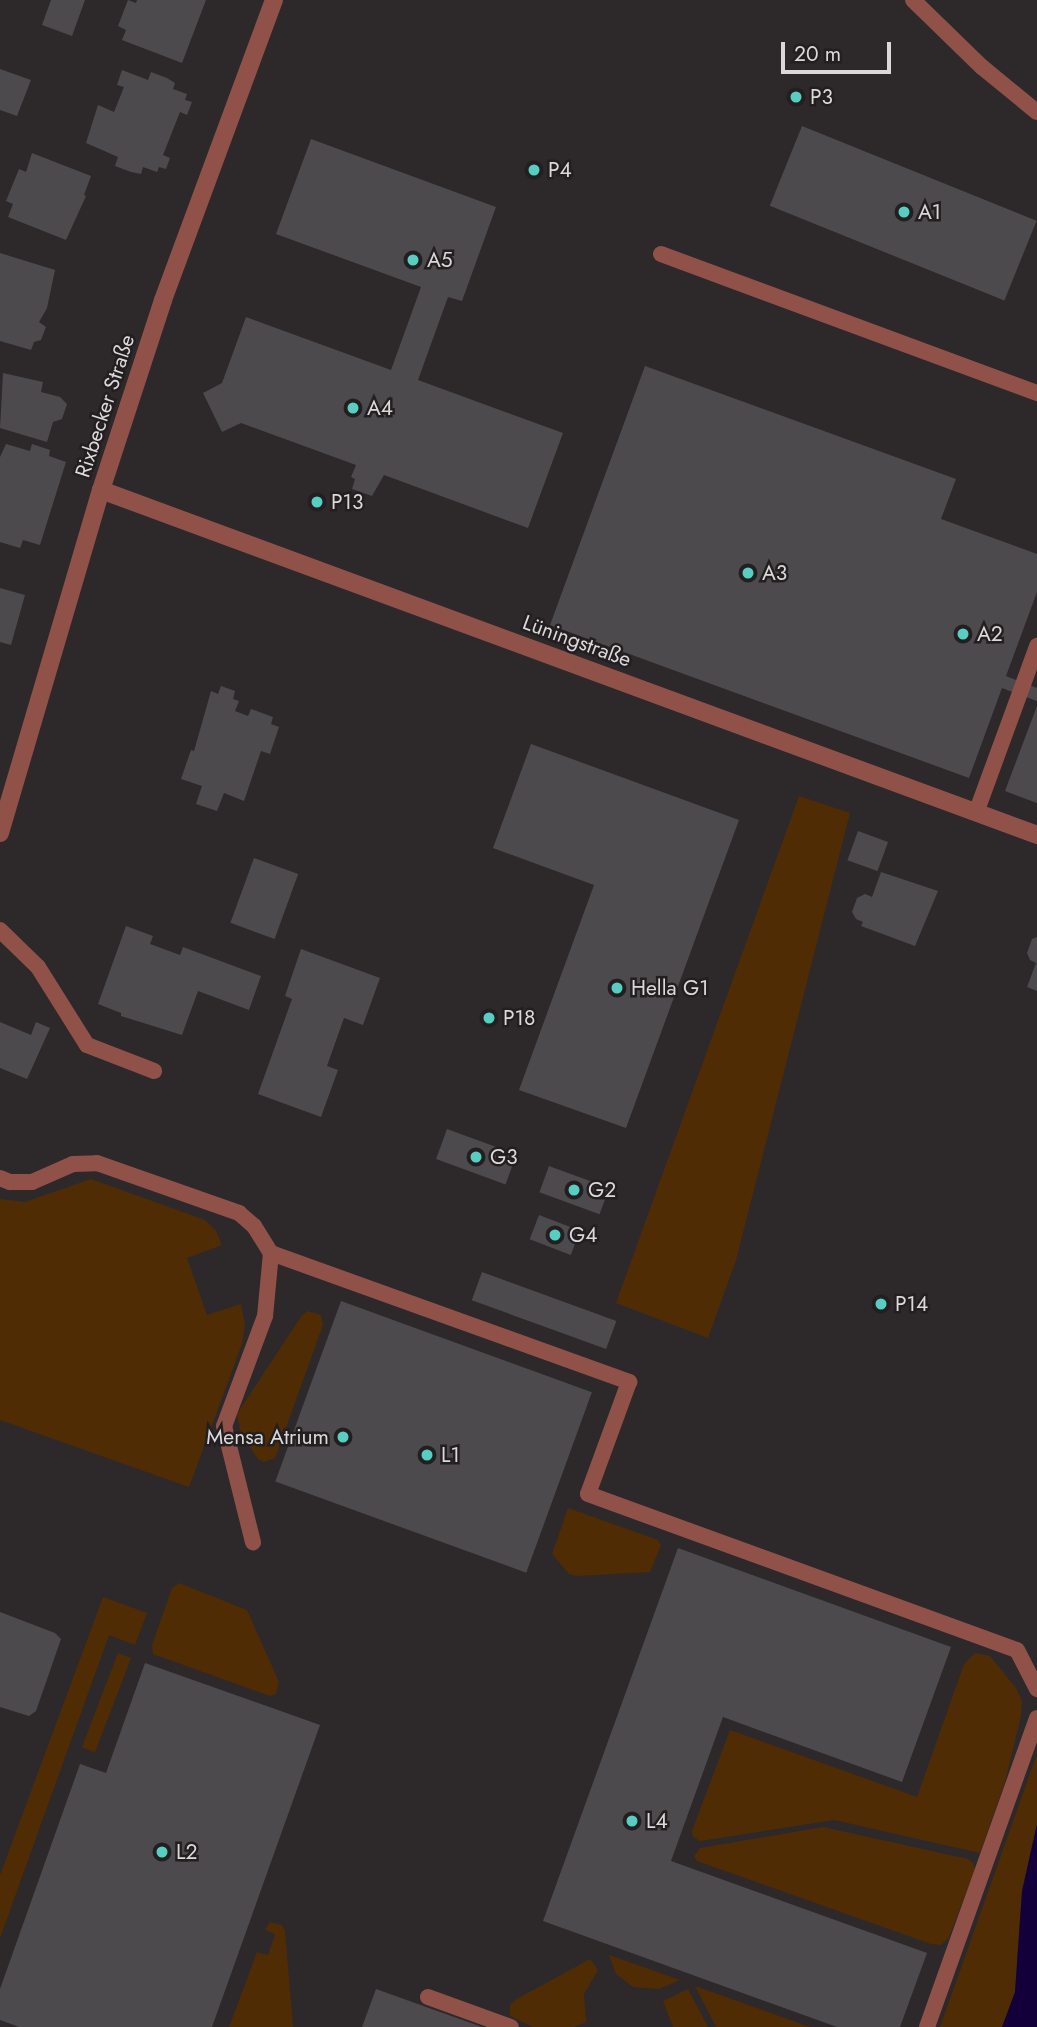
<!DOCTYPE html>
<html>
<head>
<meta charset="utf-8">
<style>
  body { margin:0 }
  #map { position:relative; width:1037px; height:2027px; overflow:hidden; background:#2d282a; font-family:Jost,sans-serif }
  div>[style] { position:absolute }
  .green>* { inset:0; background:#502c05; transform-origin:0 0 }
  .water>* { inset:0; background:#13003b }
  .building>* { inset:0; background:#4d4a4d; transform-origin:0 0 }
  .service>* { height:16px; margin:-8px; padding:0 8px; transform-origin:8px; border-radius:8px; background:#905149 }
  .minor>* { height:18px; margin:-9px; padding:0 9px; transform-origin:9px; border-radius:9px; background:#905149 }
  .tertiary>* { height:18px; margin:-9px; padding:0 9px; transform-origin:9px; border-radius:9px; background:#905149 }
  .dots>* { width:19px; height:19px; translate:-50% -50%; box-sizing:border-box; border:4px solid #231f20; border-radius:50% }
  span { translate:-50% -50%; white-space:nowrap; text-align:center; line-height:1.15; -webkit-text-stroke:5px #231f20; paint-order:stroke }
  .poi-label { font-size:21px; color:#dbd8d9 }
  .left { translate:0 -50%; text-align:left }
  .right { translate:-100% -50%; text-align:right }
  .street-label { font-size:21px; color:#dbd8d9 }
  .scale { position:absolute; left:781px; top:42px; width:110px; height:32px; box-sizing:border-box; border:4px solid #dbd8d9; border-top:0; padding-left:9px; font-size:21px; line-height:24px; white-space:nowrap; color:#dbd8d9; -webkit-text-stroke:5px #231f20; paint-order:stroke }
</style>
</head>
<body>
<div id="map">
  <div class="green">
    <i style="clip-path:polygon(799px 796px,850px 813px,736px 1260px,708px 1338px,616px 1303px)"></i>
    <i style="clip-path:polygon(91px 1179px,205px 1220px,216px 1231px,222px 1245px,187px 1258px,207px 1315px,241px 1304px,245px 1325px,242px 1344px,189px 1487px,0 1420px,0 1199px,25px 1202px)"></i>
    <i style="clip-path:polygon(308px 1311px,321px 1315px,323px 1325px,275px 1458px,264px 1462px,258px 1459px,241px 1434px,237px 1414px,302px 1315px)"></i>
    <i style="clip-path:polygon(568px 1508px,658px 1540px,661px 1545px,650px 1572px,577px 1576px,569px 1574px,552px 1554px)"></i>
    <i style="clip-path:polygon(179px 1583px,247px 1610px,279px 1682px,276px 1694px,270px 1696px,153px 1654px,152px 1645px,172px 1588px)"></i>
    <i style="clip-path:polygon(103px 1597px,147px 1613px,135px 1645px,109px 1635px,0 1938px,0 1875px)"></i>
    <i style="left:118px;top:1653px;width:14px;height:101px;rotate:21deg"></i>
    <i style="clip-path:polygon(975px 1653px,990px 1656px,1016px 1688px,1022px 1701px,1021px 1716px,1005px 1782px,980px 1853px,834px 1820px,700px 1841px,693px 1837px,692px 1831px,730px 1730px,917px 1797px,964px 1664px)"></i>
    <i style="clip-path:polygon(1037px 1754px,1037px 1824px,1022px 1891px,1015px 1992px,1002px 2027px,940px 2027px)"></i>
    <i style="clip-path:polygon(823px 1827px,968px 1859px,973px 1863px,975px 1870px,949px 1937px,941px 1945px,931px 1944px,697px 1861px,694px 1856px,700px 1848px)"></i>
    <i style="clip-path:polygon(270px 1922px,282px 1925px,285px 1931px,293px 2027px,229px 2027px,257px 1952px,268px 1955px,275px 1934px,265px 1930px)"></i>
    <i style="clip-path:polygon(609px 1955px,680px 1980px,659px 1989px,633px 1987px,616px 1974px)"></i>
    <i style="clip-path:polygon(590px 1959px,598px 1970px,584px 1994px,586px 2022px,574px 2027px,533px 2027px,510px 2016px,510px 2005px,515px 2000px)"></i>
    <i style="clip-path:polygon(695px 1986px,810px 2027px,716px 2027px)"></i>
    <i style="clip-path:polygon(688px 1989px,708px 2027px,673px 2027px,663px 2001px)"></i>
  </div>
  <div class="water">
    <i style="clip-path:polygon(1037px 1824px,1037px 2027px,1002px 2027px,1015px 1992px,1022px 1891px)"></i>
  </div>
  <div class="building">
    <i style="clip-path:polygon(51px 0,85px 0,72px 36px,42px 25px)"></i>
    <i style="clip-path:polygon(128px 0,136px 3px,137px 0,206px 0,182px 63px,122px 40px,126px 30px,118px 26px)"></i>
    <i style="clip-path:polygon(0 69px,31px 80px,17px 116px,0 110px)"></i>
    <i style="clip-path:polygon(122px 70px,148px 80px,151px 72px,167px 78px,175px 83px,173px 89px,187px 94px,185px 100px,192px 102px,187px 115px,180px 112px,163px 155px,170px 158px,166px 169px,159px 167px,157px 172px,143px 167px,141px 174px,131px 172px,115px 166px,118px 157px,86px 143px,98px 105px,114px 112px,124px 87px,117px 85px)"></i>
    <i style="left:802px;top:126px;width:253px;height:86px;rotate:22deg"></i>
    <i style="clip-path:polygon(311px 139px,496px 207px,462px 301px,448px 297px,418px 380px,563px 433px,528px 528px,384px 475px,372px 496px,352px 489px,355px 479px,351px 477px,356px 465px,241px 423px,222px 432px,203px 393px,222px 383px,246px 317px,391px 370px,421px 287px,276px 234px)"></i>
    <i style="clip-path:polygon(32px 153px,91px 176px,84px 195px,86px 196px,66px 240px,8px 217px,13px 204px,6px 201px,19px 169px,26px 172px)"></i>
    <i style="clip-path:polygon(0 253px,55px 270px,47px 308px,39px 322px,46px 327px,41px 340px,34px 342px,31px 350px,0 341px)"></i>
    <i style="clip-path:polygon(645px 366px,956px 479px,941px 519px,1037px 554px,1037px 592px,1006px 676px,1037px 688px,1037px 701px,1002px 688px,969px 778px,550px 625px)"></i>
    <i style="clip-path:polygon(3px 373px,43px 382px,41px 392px,60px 397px,67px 404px,62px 419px,53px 422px,47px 442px,0 428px)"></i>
    <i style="clip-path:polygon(6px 444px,30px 451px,32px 444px,50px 450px,49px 456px,66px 462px,40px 545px,23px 540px,20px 548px,0 542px,0 457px)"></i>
    <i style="clip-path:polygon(0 588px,25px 595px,11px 645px,0 642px)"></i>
    <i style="clip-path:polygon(221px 686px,235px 691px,233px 699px,239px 701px,235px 711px,248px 716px,251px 709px,273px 717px,271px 724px,279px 727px,270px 754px,261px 751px,244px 801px,224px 793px,217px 811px,196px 804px,202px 786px,181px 779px,191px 750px,194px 751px,211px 691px,218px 694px)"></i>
    <i style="clip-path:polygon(1037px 706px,1037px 803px,1005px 791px)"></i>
    <i style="clip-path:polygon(531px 744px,739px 820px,626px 1128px,519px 1090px,594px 885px,493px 848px)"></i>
    <i style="left:858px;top:831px;width:32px;height:31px;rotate:20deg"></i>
    <i style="left:254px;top:858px;width:47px;height:69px;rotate:20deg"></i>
    <i style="clip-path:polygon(881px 872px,938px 891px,915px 946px,861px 926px,863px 922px,856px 919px,852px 912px,857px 898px,865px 894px,872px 897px)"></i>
    <i style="clip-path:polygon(126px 926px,153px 936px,150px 944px,180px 955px,183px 947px,261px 976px,249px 1010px,198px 991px,182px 1035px,121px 1016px,121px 1013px,98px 1004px)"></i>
    <i style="clip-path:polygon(1037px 937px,1037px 991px,1027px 987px,1036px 963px,1030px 960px,1027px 953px,1032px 939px)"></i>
    <i style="clip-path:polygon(301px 949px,380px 978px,363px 1025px,344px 1018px,327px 1066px,338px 1070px,321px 1117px,258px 1094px,292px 999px,285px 996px)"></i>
    <i style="clip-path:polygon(0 1022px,31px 1035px,36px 1022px,50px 1028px,27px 1079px,0 1068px)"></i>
    <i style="left:447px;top:1129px;width:74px;height:32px;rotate:20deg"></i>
    <i style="left:549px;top:1166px;width:64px;height:28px;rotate:20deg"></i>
    <i style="left:539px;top:1215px;width:44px;height:26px;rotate:21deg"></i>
    <i style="left:482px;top:1272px;width:143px;height:30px;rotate:20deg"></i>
    <i style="left:341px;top:1301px;width:267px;height:192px;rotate:20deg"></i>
    <i style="clip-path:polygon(678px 1548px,951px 1647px,902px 1782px,723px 1717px,671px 1861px,927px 1953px,900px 2027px,837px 2027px,543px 1921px)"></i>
    <i style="clip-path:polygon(0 1612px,55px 1633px,61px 1639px,36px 1711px,29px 1716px,0 1707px)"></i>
    <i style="clip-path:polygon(145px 1663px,320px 1725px,212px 2027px,19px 2027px,0 2020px,0 1989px,80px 1764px,106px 1773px)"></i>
    <i style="clip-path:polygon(376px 1989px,482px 2027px,362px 2027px)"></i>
  </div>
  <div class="service">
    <i style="left:913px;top:0;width:96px;rotate:44.2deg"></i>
    <i style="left:982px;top:67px;width:71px;rotate:39.3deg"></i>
    <i style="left:661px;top:254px;width:401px;rotate:20.3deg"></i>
    <i style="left:976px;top:813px;width:178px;rotate:-69.9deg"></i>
    <i style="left:0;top:930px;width:53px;rotate:44.2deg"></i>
    <i style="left:38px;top:967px;width:92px;rotate:57.9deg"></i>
    <i style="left:87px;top:1045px;width:72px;rotate:21.2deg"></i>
    <i style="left:0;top:1178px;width:11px;rotate:22deg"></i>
    <i style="left:10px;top:1182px;width:22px"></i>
    <i style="left:32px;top:1182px;width:45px;rotate:-23.7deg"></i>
    <i style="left:73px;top:1164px;width:24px;rotate:-2deg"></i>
    <i style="left:97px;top:1163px;width:151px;rotate:19.4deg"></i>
    <i style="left:239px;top:1213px;width:20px;rotate:41deg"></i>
    <i style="left:254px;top:1226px;width:32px;rotate:58deg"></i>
    <i style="left:271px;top:1253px;width:63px;rotate:95.4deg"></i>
    <i style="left:265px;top:1316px;width:117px;rotate:110.4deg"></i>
    <i style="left:224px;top:1426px;width:120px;rotate:76deg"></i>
    <i style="left:271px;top:1253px;width:381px;rotate:19.8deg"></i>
    <i style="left:629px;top:1382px;width:119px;rotate:110.1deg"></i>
    <i style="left:588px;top:1494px;width:456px;rotate:20deg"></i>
    <i style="left:1017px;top:1650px;width:44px;rotate:62.9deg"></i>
    <i style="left:428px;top:1997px;width:88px;rotate:19.9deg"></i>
    <i style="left:927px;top:2027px;width:328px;rotate:-70.4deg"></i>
  </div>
  <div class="minor">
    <i style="left:101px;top:490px;width:998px;rotate:20.23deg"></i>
  </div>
  <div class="tertiary">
    <i style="left:0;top:833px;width:358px;rotate:-73.6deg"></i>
    <i style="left:101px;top:490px;width:200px;rotate:-71.9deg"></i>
    <i style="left:163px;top:300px;width:320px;rotate:-69.7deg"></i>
  </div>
  <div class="dots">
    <i style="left:796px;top:97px;background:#57cec1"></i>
    <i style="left:534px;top:170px;background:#57cec1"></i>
    <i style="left:904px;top:212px;background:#57cec1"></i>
    <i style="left:413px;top:260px;background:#57cec1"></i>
    <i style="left:353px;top:408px;background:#57cec1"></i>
    <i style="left:317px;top:502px;background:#57cec1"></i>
    <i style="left:748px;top:573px;background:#57cec1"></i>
    <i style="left:963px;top:634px;background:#57cec1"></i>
    <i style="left:617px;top:988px;background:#57cec1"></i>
    <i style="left:489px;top:1018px;background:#57cec1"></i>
    <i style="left:476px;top:1157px;background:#57cec1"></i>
    <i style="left:574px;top:1190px;background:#57cec1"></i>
    <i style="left:555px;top:1235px;background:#57cec1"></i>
    <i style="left:881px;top:1304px;background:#57cec1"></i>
    <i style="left:343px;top:1437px;background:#57cec1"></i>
    <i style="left:427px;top:1455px;background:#57cec1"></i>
    <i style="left:632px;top:1821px;background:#57cec1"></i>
    <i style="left:162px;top:1852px;background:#57cec1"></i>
  </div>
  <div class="poi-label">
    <span class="left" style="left:810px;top:97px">P3</span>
    <span class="left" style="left:548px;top:170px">P4</span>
    <span class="left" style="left:918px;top:212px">A1</span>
    <span class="left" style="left:427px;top:260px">A5</span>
    <span class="left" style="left:367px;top:408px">A4</span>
    <span class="left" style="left:331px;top:502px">P13</span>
    <span class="left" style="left:762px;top:573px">A3</span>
    <span class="left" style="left:977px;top:634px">A2</span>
    <span class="left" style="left:631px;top:988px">Hella G1</span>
    <span class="left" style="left:503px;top:1018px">P18</span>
    <span class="left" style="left:490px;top:1157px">G3</span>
    <span class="left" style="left:588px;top:1190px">G2</span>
    <span class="left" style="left:569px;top:1235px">G4</span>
    <span class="left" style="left:895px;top:1304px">P14</span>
    <span class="right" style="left:329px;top:1437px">Mensa Atrium</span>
    <span class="left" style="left:441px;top:1455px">L1</span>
    <span class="left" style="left:646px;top:1821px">L4</span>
    <span class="left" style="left:176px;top:1852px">L2</span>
  </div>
  <div class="street-label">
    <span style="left:105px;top:406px;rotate:-72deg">Rixbecker Straße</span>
    <span style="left:577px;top:641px;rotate:20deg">Lüningstraße</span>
  </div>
  <div class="scale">20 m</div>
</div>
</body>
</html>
